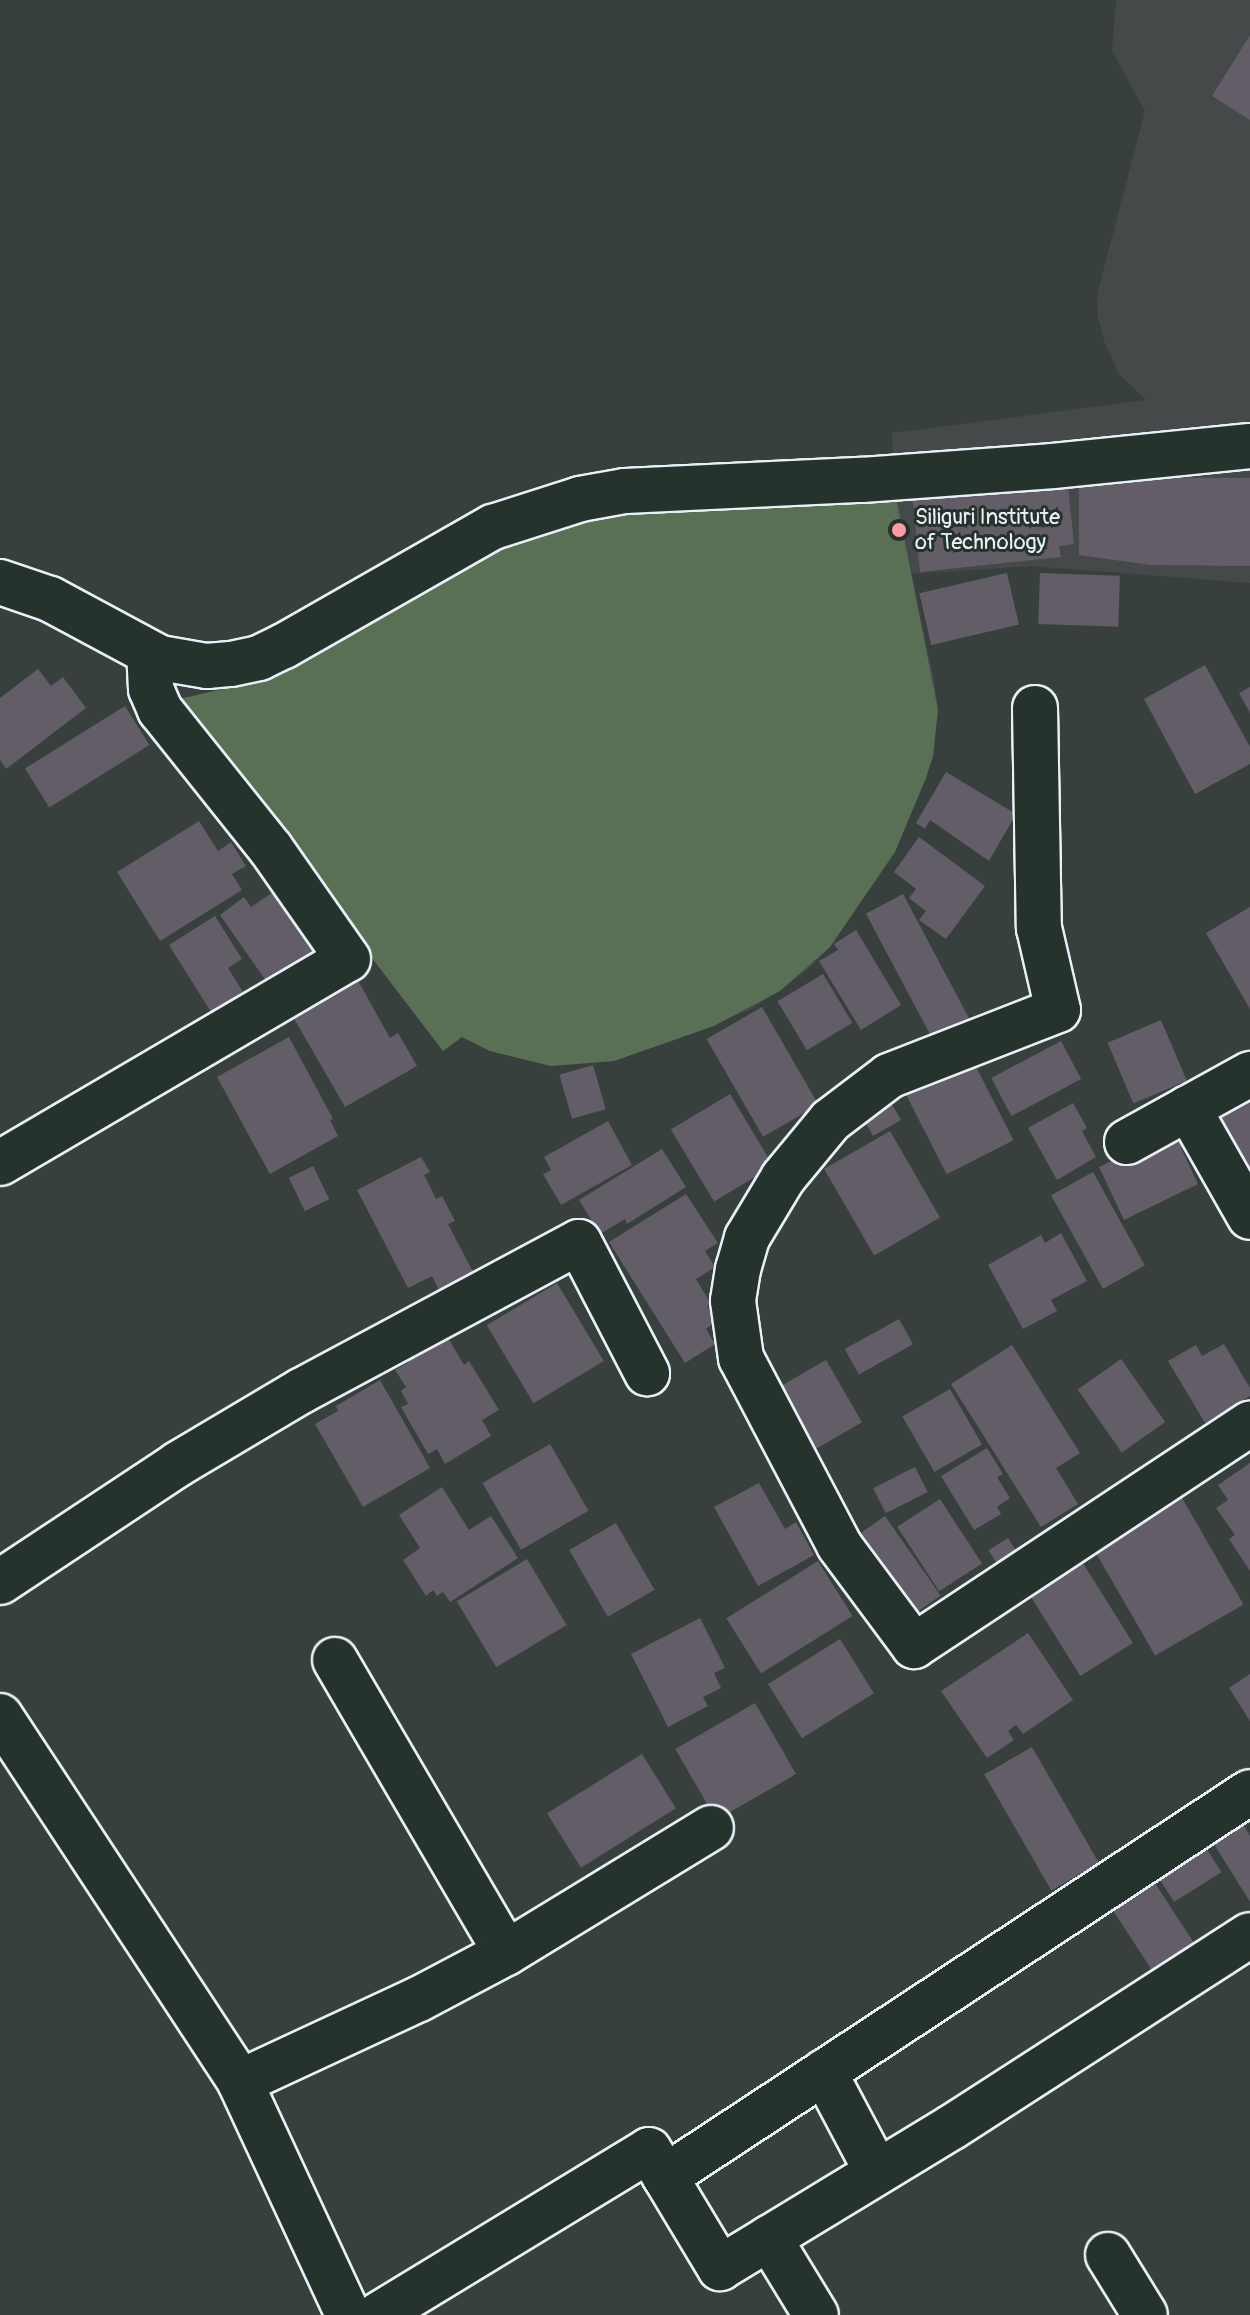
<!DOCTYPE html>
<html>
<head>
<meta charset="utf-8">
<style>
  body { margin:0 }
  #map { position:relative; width:1250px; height:2315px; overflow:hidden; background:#38403e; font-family:Pangolin,sans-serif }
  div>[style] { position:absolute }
  .built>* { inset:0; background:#45494a }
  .green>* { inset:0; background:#5a7054 }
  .building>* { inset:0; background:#625d66; transform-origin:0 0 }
  .roads { filter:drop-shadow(2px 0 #e8f1f8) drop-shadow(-2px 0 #e8f1f8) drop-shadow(0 2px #e8f1f8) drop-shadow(0 -2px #e8f1f8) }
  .minor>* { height:44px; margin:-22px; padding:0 22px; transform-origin:22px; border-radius:22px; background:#26332d }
  .dots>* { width:22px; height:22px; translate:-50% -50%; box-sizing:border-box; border:4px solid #26332d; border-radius:50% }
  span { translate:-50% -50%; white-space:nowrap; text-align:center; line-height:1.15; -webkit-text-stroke:6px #26332d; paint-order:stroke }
  .poi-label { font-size:22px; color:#e8f1f8 }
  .left { translate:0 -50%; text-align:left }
</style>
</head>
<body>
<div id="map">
  <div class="built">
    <i style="clip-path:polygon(1116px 0,1250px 0,1250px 583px,1031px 566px,912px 574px,935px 685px,938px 710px,933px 756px,895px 852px,830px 947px,807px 970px,752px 1009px,614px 1061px,551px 1066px,490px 1051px,462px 1037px,443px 1051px,175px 700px,213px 694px,277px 670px,895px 492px,892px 433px,1146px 400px,1119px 374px,1104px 341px,1098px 318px,1097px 295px,1145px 111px,1112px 51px)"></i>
  </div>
  <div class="green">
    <i style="clip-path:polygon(895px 492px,938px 710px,933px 756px,926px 778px,895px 852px,830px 947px,780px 991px,714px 1026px,614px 1061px,551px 1066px,490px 1051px,462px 1037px,443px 1051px,175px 700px,249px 683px,277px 670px,465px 558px,577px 522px,634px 509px)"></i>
  </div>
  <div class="building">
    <i style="clip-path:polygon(1250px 35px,1250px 120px,1212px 96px)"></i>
    <i style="clip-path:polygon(1067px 476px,1074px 544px,1059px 546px,1061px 557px,920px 572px,912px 492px)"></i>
    <i style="clip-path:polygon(1079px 477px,1250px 478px,1250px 566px,1150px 565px,1079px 555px)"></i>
    <i style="left:1007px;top:573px;width:53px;height:90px;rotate:77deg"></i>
    <i style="left:1040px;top:573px;width:80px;height:51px;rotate:2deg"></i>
    <i style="clip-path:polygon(1205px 665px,1250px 747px,1250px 764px,1195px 794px,1144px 699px)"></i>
    <i style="clip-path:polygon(38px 669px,51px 686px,63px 677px,86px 708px,6px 769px,0 760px,0 698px)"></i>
    <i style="clip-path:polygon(1250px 687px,1250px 713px,1239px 693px)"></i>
    <i style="left:125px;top:706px;width:46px;height:118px;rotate:58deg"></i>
    <i style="clip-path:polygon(946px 772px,1016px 814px,989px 861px,930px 820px,925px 829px,916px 823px)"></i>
    <i style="clip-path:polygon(199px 821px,218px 851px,231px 842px,246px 866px,232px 874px,242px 890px,160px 941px,117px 872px)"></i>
    <i style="clip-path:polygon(919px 837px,985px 886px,946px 939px,919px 920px,926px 911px,909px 898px,916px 889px,894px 872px)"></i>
    <i style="clip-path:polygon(279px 888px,326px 954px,273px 991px,220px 915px,244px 897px,251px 907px)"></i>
    <i style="left:903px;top:894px;width:149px;height:42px;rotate:62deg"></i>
    <i style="clip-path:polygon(1250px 907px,1250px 1009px,1206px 933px)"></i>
    <i style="clip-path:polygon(215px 916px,242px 959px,228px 968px,243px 992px,211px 1012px,169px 945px)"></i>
    <i style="clip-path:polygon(856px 930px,901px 1005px,861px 1030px,819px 961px,838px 950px,834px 944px)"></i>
    <i style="left:823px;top:974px;width:57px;height:53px;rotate:59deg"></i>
    <i style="clip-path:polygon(357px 979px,390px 1038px,398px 1033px,417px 1066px,345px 1107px,292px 1015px)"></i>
    <i style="left:762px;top:1007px;width:113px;height:64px;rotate:60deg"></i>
    <i style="left:1161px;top:1020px;width:66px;height:58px;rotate:67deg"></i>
    <i style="clip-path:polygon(289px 1037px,333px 1119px,330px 1120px,338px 1136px,270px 1174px,217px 1077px)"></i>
    <i style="left:1061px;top:1041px;width:43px;height:79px;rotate:62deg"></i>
    <i style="left:969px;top:1053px;width:98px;height:75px;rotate:63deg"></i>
    <i style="left:593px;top:1065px;width:46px;height:35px;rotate:74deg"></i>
    <i style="left:730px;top:1094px;width:84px;height:69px;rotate:59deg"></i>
    <i style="left:886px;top:1094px;width:30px;height:32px;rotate:60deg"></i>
    <i style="clip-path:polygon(1250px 1096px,1250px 1179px,1212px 1116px)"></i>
    <i style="clip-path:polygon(1073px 1103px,1087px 1128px,1082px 1131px,1096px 1157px,1057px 1180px,1028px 1128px)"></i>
    <i style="clip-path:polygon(608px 1121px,632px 1165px,561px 1205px,543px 1174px,551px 1170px,544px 1157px)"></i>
    <i style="clip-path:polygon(1180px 1128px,1189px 1144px,1181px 1148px,1198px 1184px,1124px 1220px,1099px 1167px)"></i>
    <i style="left:890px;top:1131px;width:100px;height:76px;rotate:60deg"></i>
    <i style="clip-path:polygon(662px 1149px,686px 1187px,627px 1224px,625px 1219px,600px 1234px,579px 1200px)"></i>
    <i style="clip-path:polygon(421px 1157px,430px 1172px,424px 1175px,436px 1199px,442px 1196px,455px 1221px,448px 1224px,474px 1274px,440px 1292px,432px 1276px,408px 1288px,357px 1190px)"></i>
    <i style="left:313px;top:1166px;width:37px;height:27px;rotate:64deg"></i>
    <i style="left:1093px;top:1172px;width:107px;height:48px;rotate:61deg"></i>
    <i style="clip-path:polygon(686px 1194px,718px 1243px,705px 1251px,715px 1267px,696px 1279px,711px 1304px,707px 1306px,717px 1321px,706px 1329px,715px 1344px,685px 1363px,609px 1242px)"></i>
    <i style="clip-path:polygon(1061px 1233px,1087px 1281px,1051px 1300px,1057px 1311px,1023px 1329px,988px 1265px,1041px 1235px,1045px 1243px)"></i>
    <i style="left:557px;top:1283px;width:91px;height:82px;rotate:59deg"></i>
    <i style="left:899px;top:1319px;width:29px;height:62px;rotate:61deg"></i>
    <i style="clip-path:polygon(445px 1333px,464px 1365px,469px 1361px,499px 1410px,482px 1420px,491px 1436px,445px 1464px,437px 1449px,428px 1454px,401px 1407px,408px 1404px,401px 1391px,406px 1387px,395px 1370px,409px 1362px,406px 1356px)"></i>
    <i style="clip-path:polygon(1224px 1344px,1250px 1388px,1250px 1396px,1205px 1423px,1168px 1361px,1196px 1345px,1202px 1356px)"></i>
    <i style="clip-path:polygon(1012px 1345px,1080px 1453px,1056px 1468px,1078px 1504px,1041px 1527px,951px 1384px)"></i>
    <i style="left:1121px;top:1359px;width:77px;height:53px;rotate:55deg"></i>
    <i style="left:826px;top:1360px;width:72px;height:70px;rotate:60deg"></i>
    <i style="clip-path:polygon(380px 1380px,430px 1468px,363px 1507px,315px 1424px,338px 1411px,336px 1406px)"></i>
    <i style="left:950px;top:1389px;width:64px;height:55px;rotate:60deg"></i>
    <i style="left:550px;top:1444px;width:77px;height:78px;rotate:60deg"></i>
    <i style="clip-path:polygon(987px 1448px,1003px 1474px,997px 1477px,1010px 1498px,997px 1507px,1001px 1514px,974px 1530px,941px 1476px)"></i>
    <i style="clip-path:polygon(1250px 1463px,1250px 1571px,1229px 1539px,1235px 1535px,1216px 1508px,1228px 1500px,1218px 1485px)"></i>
    <i style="left:915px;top:1467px;width:28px;height:47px;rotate:63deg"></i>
    <i style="clip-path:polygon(759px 1483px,785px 1529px,796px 1522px,814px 1555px,758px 1586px,714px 1507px)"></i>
    <i style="clip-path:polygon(442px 1487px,469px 1530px,491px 1516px,518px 1558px,450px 1602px,443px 1592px,437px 1596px,433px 1590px,426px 1596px,403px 1560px,420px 1548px,399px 1515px)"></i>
    <i style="left:1182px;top:1498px;width:123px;height:102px;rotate:60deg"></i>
    <i style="left:940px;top:1499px;width:77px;height:51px;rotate:57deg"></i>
    <i style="left:885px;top:1516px;width:97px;height:47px;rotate:55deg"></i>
    <i style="left:616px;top:1523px;width:77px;height:54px;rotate:60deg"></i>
    <i style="left:1008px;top:1538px;width:32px;height:23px;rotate:58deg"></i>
    <i style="left:527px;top:1559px;width:77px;height:82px;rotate:59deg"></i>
    <i style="left:1081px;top:1560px;width:98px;height:62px;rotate:58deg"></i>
    <i style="left:818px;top:1561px;width:65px;height:108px;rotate:58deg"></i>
    <i style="clip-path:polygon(700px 1618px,725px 1668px,714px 1673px,721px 1688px,703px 1697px,708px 1706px,668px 1727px,631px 1654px)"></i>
    <i style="clip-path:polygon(1028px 1633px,1073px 1700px,1023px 1734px,1016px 1725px,1008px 1731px,1014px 1740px,987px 1758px,941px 1691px)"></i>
    <i style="left:840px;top:1639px;width:64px;height:85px;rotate:58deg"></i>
    <i style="clip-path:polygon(1250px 1674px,1250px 1721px,1229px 1688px)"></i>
    <i style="left:755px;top:1703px;width:82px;height:92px;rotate:60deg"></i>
    <i style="left:1032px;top:1747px;width:134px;height:55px;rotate:60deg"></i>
    <i style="left:642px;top:1754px;width:64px;height:112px;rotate:58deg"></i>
    <i style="clip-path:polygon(1239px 1817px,1250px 1836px,1250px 1902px,1209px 1836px)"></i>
    <i style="left:1205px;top:1846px;width:31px;height:56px;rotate:58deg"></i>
    <i style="left:1151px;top:1877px;width:83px;height:50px;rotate:57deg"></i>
  </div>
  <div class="roads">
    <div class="minor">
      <i style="left:0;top:582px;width:53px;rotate:18.8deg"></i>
      <i style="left:50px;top:599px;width:125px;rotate:28.2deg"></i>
      <i style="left:160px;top:658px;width:48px;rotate:9.7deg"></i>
      <i style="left:207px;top:666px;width:24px;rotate:-5deg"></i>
      <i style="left:231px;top:664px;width:29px;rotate:-12deg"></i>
      <i style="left:259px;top:658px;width:28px;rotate:-26deg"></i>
      <i style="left:284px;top:646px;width:241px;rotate:-29.7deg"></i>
      <i style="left:493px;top:527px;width:91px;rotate:-17.8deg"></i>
      <i style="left:580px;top:499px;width:46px;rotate:-10.1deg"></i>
      <i style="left:625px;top:491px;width:237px;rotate:-2.7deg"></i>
      <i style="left:862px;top:480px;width:192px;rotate:-4.2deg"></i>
      <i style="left:1053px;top:466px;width:198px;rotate:-5.8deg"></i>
      <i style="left:1035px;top:708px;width:220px;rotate:89deg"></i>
      <i style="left:1039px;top:928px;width:84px;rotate:77deg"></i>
      <i style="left:1058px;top:1010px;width:181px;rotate:158.7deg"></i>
      <i style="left:889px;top:1076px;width:74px;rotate:142.7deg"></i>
      <i style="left:830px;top:1121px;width:74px;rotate:129.5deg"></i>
      <i style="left:783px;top:1178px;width:70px;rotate:121deg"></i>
      <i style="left:747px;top:1238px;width:32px;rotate:106deg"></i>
      <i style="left:738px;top:1269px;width:32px;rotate:99deg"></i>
      <i style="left:733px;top:1301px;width:58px;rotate:82deg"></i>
      <i style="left:741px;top:1358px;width:211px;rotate:62.3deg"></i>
      <i style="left:839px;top:1545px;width:126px;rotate:53.4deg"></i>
      <i style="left:914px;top:1646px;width:403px;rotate:-33.5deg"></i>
      <i style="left:1188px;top:1108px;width:125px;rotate:60.4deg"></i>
      <i style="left:1127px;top:1142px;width:141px;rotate:-28.9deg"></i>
      <i style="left:0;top:1163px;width:403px;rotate:-30.4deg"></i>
      <i style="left:348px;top:959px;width:134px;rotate:-125deg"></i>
      <i style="left:271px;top:849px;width:178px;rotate:-128.6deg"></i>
      <i style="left:160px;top:710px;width:23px;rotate:-113deg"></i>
      <i style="left:151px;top:689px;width:36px;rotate:-93deg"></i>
      <i style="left:0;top:1582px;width:214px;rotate:-33.5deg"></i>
      <i style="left:178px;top:1464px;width:143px;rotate:-30.7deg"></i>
      <i style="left:301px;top:1391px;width:315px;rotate:-28.2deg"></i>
      <i style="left:579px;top:1242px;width:148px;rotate:62.6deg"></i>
      <i style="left:335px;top:1660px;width:339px;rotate:59.7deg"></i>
      <i style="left:0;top:1716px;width:438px;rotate:56.7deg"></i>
      <i style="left:240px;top:2082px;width:257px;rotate:65.1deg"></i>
      <i style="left:824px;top:2072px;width:113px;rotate:62.1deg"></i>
      <i style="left:240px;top:2082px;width:197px;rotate:-24.9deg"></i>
      <i style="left:419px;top:1999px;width:98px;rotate:-27.9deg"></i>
      <i style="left:506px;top:1953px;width:240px;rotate:-31.4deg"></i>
      <i style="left:665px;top:2177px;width:700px;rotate:-33.35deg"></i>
      <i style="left:769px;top:2238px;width:90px;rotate:58.6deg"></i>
      <i style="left:1108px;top:2255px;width:70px;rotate:58.3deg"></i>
      <i style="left:378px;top:2315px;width:317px;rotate:-31.3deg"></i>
      <i style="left:649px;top:2150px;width:138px;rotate:59deg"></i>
      <i style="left:720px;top:2268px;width:271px;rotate:-31.3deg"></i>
      <i style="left:952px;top:2127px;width:354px;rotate:-32.8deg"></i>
    </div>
  </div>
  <div class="dots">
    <i style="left:899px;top:530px;background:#ff9aa2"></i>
  </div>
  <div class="poi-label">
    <span class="left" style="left:915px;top:530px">Siliguri Institute<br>of Technology</span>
  </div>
</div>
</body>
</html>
